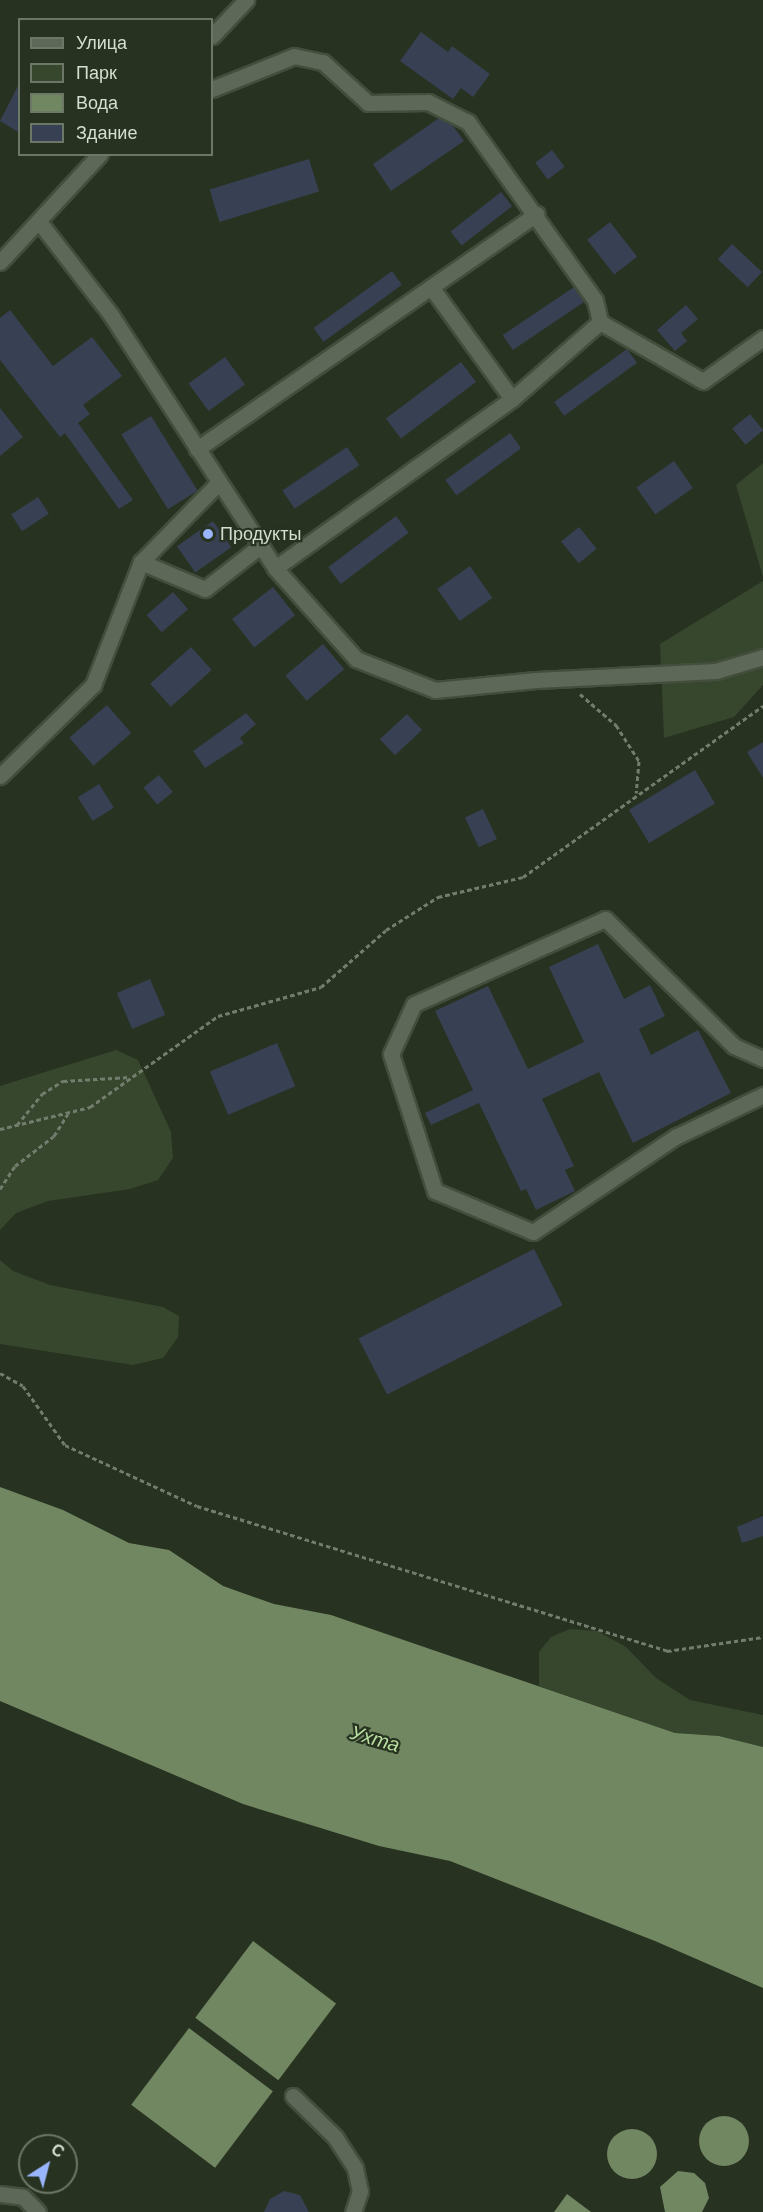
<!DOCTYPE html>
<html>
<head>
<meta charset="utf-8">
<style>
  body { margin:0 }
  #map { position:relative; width:763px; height:2212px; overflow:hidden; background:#273220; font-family:"DM Sans",sans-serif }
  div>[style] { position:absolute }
  .green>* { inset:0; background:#37472d }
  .water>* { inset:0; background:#718762; transform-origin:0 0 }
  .round { border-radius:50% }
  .building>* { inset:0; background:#384053; transform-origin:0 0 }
  .path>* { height:3px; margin-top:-1.5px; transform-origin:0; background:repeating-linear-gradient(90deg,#737d6d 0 4.5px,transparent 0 7.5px) }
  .roads { filter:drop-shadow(2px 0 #434e3c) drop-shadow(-2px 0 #434e3c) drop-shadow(0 2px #434e3c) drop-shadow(0 -2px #434e3c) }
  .minor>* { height:15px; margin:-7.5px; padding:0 7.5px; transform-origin:7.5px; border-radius:7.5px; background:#5e6858 }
  .dots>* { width:16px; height:16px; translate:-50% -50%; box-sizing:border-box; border:3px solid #273220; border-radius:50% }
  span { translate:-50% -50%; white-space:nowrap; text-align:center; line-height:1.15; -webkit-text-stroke:4.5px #273220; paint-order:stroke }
  .poi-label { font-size:18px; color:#d6ded2 }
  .left { translate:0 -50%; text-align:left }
  .water-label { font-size:20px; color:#b9dea1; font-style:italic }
  .legend { position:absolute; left:18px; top:18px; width:195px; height:138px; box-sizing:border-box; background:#273220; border:2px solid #6d7767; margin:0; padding:8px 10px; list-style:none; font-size:18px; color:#d6ded2 }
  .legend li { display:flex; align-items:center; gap:12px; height:30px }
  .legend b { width:30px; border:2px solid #6d7767 }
  .north { position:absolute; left:18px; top:2134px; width:60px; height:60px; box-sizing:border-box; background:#273220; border:2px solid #6d7767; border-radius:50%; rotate:36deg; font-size:16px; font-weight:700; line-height:24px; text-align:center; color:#d6ded2 }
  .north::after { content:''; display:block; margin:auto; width:21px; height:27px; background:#99b5fd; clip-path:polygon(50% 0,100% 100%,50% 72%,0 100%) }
</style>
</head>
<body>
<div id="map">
  <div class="green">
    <i style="clip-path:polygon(763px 463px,763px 577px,736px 485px)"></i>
    <i style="clip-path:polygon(763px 581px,763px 685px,734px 717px,664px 738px,660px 644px)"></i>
    <i style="clip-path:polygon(116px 1050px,138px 1060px,171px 1132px,173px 1158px,158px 1180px,130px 1189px,48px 1201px,16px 1213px,0 1230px,0 1086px)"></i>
    <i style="clip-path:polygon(0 1260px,13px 1271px,50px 1285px,163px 1307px,179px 1316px,178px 1337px,163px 1358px,133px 1365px,0 1344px)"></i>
    <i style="clip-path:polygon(570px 1629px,597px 1631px,626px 1647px,656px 1678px,690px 1700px,763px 1715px,763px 1747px,719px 1736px,675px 1733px,539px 1686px,539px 1652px,551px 1637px)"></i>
  </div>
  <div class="water">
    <i style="clip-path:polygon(0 1487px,63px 1510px,129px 1543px,169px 1550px,223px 1586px,274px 1604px,331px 1615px,675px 1733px,719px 1736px,763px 1747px,763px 1988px,655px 1941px,450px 1861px,379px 1846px,243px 1804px,0 1701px)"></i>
    <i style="left:253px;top:1941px;width:104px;height:96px;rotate:37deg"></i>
    <i style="left:189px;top:2028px;width:105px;height:96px;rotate:37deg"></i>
    <i class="round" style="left:699px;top:2116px;width:50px;height:50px"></i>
    <i class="round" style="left:607px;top:2129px;width:50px;height:50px"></i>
    <i style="clip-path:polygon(678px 2171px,694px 2173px,705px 2183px,709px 2198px,702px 2212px,665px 2212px,660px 2187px)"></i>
    <i style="clip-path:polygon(567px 2194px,591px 2212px,554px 2212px)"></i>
  </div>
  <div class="building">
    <i style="clip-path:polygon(421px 32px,448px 52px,452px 46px,490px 74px,473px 97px,461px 88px,453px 99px,400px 61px)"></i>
    <i style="clip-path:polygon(20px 82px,20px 133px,0 121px)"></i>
    <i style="clip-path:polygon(439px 118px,453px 126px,464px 141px,391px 191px,373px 164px)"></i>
    <i style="left:552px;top:150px;width:21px;height:21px;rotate:53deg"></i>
    <i style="left:309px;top:159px;width:34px;height:104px;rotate:73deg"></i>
    <i style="left:501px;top:192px;width:18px;height:64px;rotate:52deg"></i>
    <i style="left:610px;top:222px;width:44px;height:29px;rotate:52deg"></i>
    <i style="left:732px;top:244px;width:41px;height:21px;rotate:43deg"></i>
    <i style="left:392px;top:271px;width:17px;height:97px;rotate:54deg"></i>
    <i style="left:574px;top:287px;width:18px;height:86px;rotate:56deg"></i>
    <i style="clip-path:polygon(686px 305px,698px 319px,681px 333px,687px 341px,675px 351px,657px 330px)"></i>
    <i style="clip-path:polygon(10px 310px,53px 366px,92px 337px,122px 376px,83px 405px,90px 414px,78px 423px,133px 500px,119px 509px,65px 433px,60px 437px,0 360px,0 318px)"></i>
    <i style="left:627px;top:349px;width:17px;height:90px;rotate:54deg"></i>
    <i style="left:225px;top:357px;width:34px;height:45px;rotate:54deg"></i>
    <i style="left:461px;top:362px;width:25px;height:94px;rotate:53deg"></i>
    <i style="clip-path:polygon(0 408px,23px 437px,0 456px)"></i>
    <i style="left:750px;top:414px;width:21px;height:23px;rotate:51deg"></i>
    <i style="left:151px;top:416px;width:88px;height:35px;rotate:58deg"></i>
    <i style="left:510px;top:433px;width:19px;height:80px;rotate:54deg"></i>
    <i style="left:347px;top:447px;width:22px;height:78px;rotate:56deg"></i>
    <i style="left:674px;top:461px;width:33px;height:46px;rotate:55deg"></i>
    <i style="left:38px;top:497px;width:20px;height:32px;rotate:57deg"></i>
    <i style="left:396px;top:516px;width:21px;height:85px;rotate:53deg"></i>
    <i style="left:213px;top:521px;width:32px;height:44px;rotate:55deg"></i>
    <i style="left:579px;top:527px;width:28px;height:23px;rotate:51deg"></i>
    <i style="left:470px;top:566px;width:39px;height:40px;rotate:55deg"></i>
    <i style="left:273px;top:587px;width:36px;height:52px;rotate:52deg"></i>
    <i style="left:173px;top:592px;width:23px;height:35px;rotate:49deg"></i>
    <i style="left:323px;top:644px;width:33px;height:49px;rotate:50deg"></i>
    <i style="left:191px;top:647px;width:31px;height:55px;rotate:48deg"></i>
    <i style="left:107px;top:705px;width:37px;height:50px;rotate:49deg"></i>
    <i style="clip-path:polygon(246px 713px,256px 724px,240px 738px,244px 743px,205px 768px,193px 751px)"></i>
    <i style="left:407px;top:714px;width:22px;height:37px;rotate:47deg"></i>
    <i style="clip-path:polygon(763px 742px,763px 778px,747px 752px)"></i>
    <i style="left:695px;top:770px;width:39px;height:77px;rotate:59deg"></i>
    <i style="left:159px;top:775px;width:22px;height:20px;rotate:51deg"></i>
    <i style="left:99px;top:784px;width:28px;height:25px;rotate:58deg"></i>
    <i style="left:483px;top:809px;width:33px;height:20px;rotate:65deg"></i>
    <i style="clip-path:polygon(598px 944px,624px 999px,650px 985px,665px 1016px,639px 1029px,651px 1055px,698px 1030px,731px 1093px,633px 1143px,599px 1072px,542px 1099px,574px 1166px,565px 1170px,575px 1191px,536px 1210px,526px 1189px,521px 1191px,479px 1103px,431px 1125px,425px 1113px,473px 1090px,435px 1011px,488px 986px,528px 1069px,584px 1042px,549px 967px)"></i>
    <i style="left:150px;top:979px;width:39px;height:36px;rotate:67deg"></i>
    <i style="left:277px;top:1043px;width:47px;height:73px;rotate:67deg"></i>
    <i style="left:534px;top:1249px;width:63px;height:197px;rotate:63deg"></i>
    <i style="clip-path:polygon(763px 1516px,763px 1536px,742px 1543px,737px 1527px)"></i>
    <i style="clip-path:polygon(284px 2191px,300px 2195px,309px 2212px,264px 2212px,270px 2199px)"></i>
  </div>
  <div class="path">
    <i style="left:580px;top:694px;width:48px;rotate:40.7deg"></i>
    <i style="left:616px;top:725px;width:43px;rotate:57.4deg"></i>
    <i style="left:639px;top:761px;width:32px;rotate:95deg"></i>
    <i style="left:17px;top:1125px;width:40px;rotate:-51deg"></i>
    <i style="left:42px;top:1094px;width:25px;rotate:-32deg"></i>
    <i style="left:63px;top:1081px;width:67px;rotate:-3.4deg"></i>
    <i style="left:0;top:1129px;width:93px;rotate:-13.7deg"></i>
    <i style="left:90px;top:1107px;width:157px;rotate:-35.4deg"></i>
    <i style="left:218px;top:1016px;width:107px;rotate:-15.7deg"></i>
    <i style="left:321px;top:987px;width:86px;rotate:-41.2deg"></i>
    <i style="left:386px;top:930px;width:62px;rotate:-32.4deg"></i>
    <i style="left:438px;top:897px;width:87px;rotate:-13.2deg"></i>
    <i style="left:523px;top:877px;width:295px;rotate:-35.5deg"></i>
    <i style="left:0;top:1189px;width:27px;rotate:-57deg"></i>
    <i style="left:15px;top:1166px;width:49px;rotate:-37.6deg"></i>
    <i style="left:54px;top:1136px;width:26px;rotate:-58deg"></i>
    <i style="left:0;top:1373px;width:26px;rotate:29deg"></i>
    <i style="left:23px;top:1386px;width:72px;rotate:54.6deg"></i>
    <i style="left:65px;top:1445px;width:145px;rotate:24.8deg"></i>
    <i style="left:197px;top:1506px;width:492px;rotate:17.1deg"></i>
    <i style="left:667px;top:1651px;width:97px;rotate:-8.3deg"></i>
  </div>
  <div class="roads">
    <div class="minor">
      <i style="left:212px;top:36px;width:50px;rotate:-46.6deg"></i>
      <i style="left:212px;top:89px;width:88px;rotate:-21.9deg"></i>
      <i style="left:294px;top:56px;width:30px;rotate:12deg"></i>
      <i style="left:323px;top:62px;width:61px;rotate:42.3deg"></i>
      <i style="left:368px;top:103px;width:60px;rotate:-1deg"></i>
      <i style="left:428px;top:102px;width:45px;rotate:26.6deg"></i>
      <i style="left:468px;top:122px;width:219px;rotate:54.5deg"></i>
      <i style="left:595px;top:300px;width:23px;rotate:77deg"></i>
      <i style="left:600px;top:322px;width:117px;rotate:138.8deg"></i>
      <i style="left:512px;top:399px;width:291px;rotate:144.5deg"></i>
      <i style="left:40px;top:223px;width:116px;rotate:52.3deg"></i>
      <i style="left:111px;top:315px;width:302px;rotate:57deg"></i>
      <i style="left:275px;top:568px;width:122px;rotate:48.3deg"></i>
      <i style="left:356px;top:659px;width:85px;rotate:21.4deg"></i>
      <i style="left:435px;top:690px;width:101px;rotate:-5.7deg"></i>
      <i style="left:536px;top:680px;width:180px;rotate:-2.9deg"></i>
      <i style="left:716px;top:671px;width:49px;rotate:-16.6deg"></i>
      <i style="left:0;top:262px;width:147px;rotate:-47.2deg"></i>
      <i style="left:431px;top:287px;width:138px;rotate:54.1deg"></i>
      <i style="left:600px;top:322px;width:119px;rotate:29.8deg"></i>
      <i style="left:703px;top:381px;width:74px;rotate:-35.6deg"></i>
      <i style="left:197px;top:449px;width:413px;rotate:-34.7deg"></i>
      <i style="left:141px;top:562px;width:69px;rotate:22.9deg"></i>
      <i style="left:205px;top:589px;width:70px;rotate:-38deg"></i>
      <i style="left:0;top:776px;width:130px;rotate:-44.4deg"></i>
      <i style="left:93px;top:685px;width:132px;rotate:-68.7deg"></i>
      <i style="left:141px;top:562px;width:110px;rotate:-45.7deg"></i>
      <i style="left:763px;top:1059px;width:32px;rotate:-156deg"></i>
      <i style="left:734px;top:1046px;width:181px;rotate:-135.4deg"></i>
      <i style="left:605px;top:919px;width:209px;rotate:156deg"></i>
      <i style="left:414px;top:1004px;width:55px;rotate:114.7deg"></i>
      <i style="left:391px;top:1054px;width:144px;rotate:72.2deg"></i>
      <i style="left:435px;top:1191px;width:106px;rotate:22.7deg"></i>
      <i style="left:533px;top:1232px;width:171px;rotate:-33.8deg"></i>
      <i style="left:675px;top:1137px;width:98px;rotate:-25.5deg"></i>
      <i style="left:293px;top:2096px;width:59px;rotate:44.3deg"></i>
      <i style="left:335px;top:2137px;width:37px;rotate:57deg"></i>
      <i style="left:355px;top:2168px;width:24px;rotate:78deg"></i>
      <i style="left:360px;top:2191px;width:22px;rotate:108deg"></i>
      <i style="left:0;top:2194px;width:23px;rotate:7deg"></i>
      <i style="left:23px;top:2197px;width:21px;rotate:45deg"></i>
    </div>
  </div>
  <div class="dots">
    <i style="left:208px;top:534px;background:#99b5fd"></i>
  </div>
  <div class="poi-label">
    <span class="left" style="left:220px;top:534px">Продукты</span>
  </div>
  <div class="water-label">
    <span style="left:375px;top:1739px;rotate:16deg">Ухта</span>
  </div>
  <ul class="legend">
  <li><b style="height:8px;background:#5e6858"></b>Улица</li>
  <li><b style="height:16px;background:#37472d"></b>Парк</li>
  <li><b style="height:16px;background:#718762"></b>Вода</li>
  <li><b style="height:16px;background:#384053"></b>Здание</li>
  </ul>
  <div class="north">С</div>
</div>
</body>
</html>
